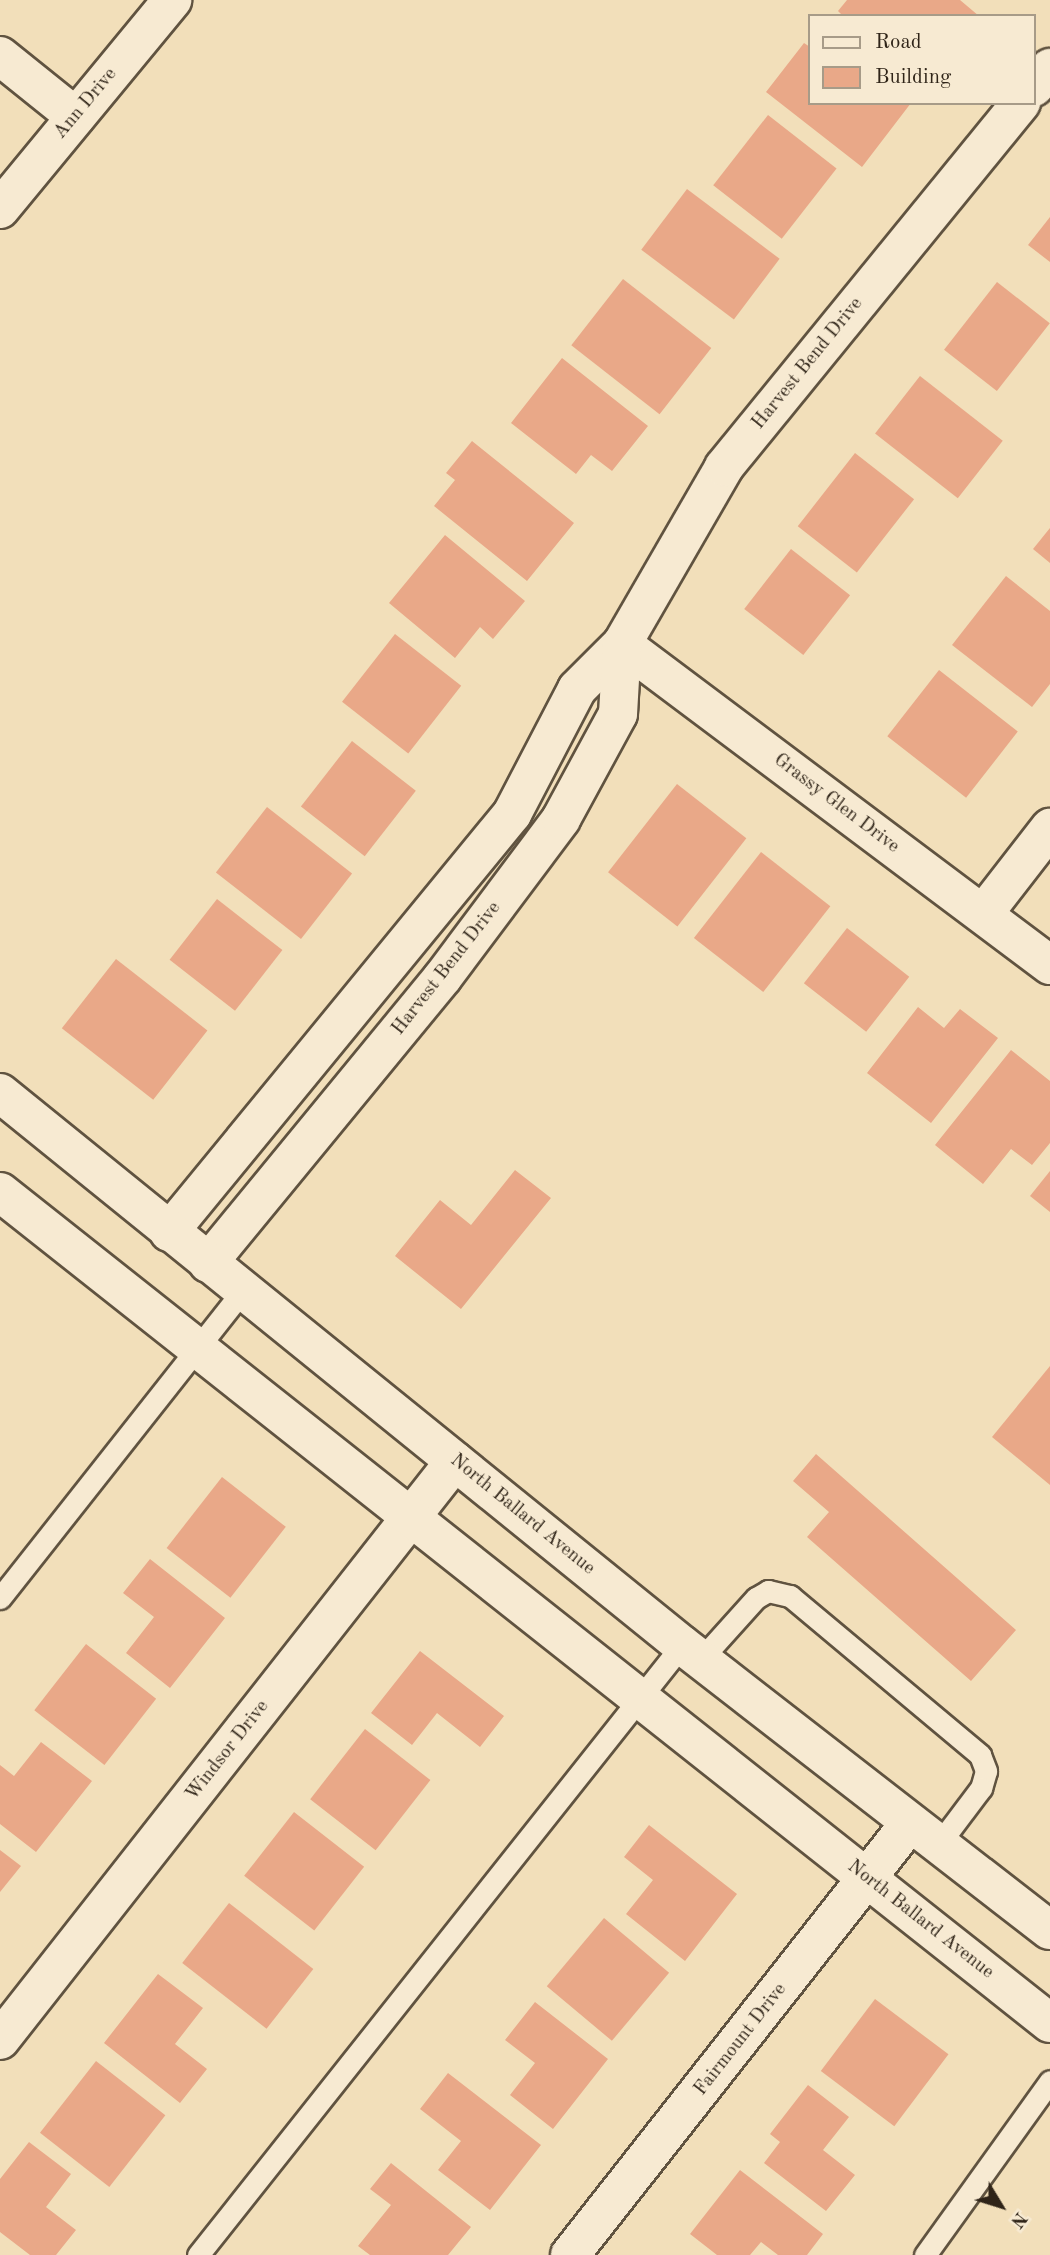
<!DOCTYPE html>
<html>
<head>
<meta charset="utf-8">
<style>
  body { margin:0 }
  #map { position:relative; width:1050px; height:2255px; overflow:hidden; background:#f2dfba; font-family:"Old Standard TT",serif }
  div>[style] { position:absolute }
  .building>* { inset:0; background:#e9a888; transform-origin:0 0 }
  .roads { filter:drop-shadow(2px 0 #605340) drop-shadow(-2px 0 #605340) drop-shadow(0 2px #605340) drop-shadow(0 -2px #605340) }
  .service>* { height:21px; margin:-10.5px; padding:0 10.5px; transform-origin:10.5px; border-radius:10.5px; background:#f7ead2 }
  .minor>* { height:38px; margin:-19px; padding:0 19px; transform-origin:19px; border-radius:19px; background:#f7ead2 }
  .secondary>* { height:38px; margin:-19px; padding:0 19px; transform-origin:19px; border-radius:19px; background:#f7ead2 }
  span { translate:-50% -50%; white-space:nowrap; text-align:center; line-height:1.15; -webkit-text-stroke:5px #f7ead2; paint-order:stroke }
  .street-label { font-size:19px; color:#2f2418 }
  .legend { position:absolute; left:808px; top:14px; width:228px; height:91px; box-sizing:border-box; background:#f7ead2; border:2px solid #a79b88; margin:0; padding:9px 12px; list-style:none; font-size:21px; color:#2f2418 }
  .legend li { display:flex; align-items:center; gap:14px; height:35px }
  .legend b { width:35px; border:2px solid #a79b88 }
  .north { position:absolute; left:966px; top:2171px; width:70px; height:70px; -webkit-text-stroke:5px #f7ead2; paint-order:stroke; rotate:128deg; font-size:19px; font-weight:700; line-height:28px; text-align:center; color:#2f2418 }
  .north::after { content:''; display:block; margin:auto; width:24px; height:32px; background:#2f2418; clip-path:polygon(50% 0,100% 100%,50% 72%,0 100%) }
</style>
</head>
<body>
<div id="map">
  <div class="building">
    <i style="clip-path:polygon(847px 0,960px 0,979px 16px,843px 16px,838px 11px)"></i>
    <i style="clip-path:polygon(804px 43px,810px 47px,810px 103px,911px 103px,862px 167px,766px 92px)"></i>
    <i style="left:768px;top:115px;width:87px;height:89px;rotate:38deg"></i>
    <i style="left:687px;top:189px;width:116px;height:76px;rotate:37deg"></i>
    <i style="clip-path:polygon(1050px 217px,1050px 262px,1028px 245px)"></i>
    <i style="left:623px;top:279px;width:112px;height:84px;rotate:38deg"></i>
    <i style="left:997px;top:282px;width:67px;height:86px;rotate:38deg"></i>
    <i style="clip-path:polygon(562px 358px,648px 426px,612px 471px,591px 455px,576px 474px,511px 423px)"></i>
    <i style="left:920px;top:376px;width:105px;height:73px;rotate:38deg"></i>
    <i style="clip-path:polygon(472px 441px,574px 523px,527px 581px,434px 506px,455px 480px,446px 473px)"></i>
    <i style="left:855px;top:453px;width:75px;height:93px;rotate:38deg"></i>
    <i style="clip-path:polygon(1050px 528px,1050px 563px,1033px 549px)"></i>
    <i style="clip-path:polygon(445px 535px,525px 601px,493px 639px,480px 627px,455px 658px,389px 603px)"></i>
    <i style="left:791px;top:549px;width:75px;height:76px;rotate:38deg"></i>
    <i style="clip-path:polygon(1006px 576px,1050px 611px,1050px 684px,1032px 707px,952px 645px)"></i>
    <i style="left:395px;top:634px;width:84px;height:86px;rotate:38deg"></i>
    <i style="left:939px;top:670px;width:100px;height:84px;rotate:38deg"></i>
    <i style="left:352px;top:741px;width:81px;height:83px;rotate:38deg"></i>
    <i style="left:677px;top:784px;width:88px;height:112px;rotate:38deg"></i>
    <i style="left:267px;top:807px;width:108px;height:83px;rotate:38deg"></i>
    <i style="left:761px;top:852px;width:88px;height:109px;rotate:38deg"></i>
    <i style="left:217px;top:899px;width:83px;height:77px;rotate:38deg"></i>
    <i style="left:847px;top:928px;width:79px;height:70px;rotate:38deg"></i>
    <i style="left:116px;top:959px;width:116px;height:88px;rotate:38deg"></i>
    <i style="clip-path:polygon(918px 1007px,944px 1028px,960px 1009px,998px 1038px,931px 1123px,867px 1073px)"></i>
    <i style="clip-path:polygon(1011px 1050px,1050px 1081px,1050px 1143px,1032px 1165px,1011px 1149px,983px 1184px,935px 1145px)"></i>
    <i style="clip-path:polygon(515px 1170px,551px 1198px,461px 1309px,395px 1256px,440px 1200px,471px 1225px)"></i>
    <i style="clip-path:polygon(1050px 1171px,1050px 1212px,1030px 1196px)"></i>
    <i style="clip-path:polygon(1050px 1366px,1050px 1485px,992px 1437px)"></i>
    <i style="clip-path:polygon(816px 1454px,1016px 1630px,971px 1681px,807px 1537px,829px 1512px,793px 1481px)"></i>
    <i style="left:222px;top:1477px;width:81px;height:90px;rotate:38deg"></i>
    <i style="clip-path:polygon(150px 1559px,225px 1618px,170px 1688px,126px 1653px,154px 1617px,123px 1593px)"></i>
    <i style="left:86px;top:1644px;width:89px;height:84px;rotate:38deg"></i>
    <i style="clip-path:polygon(420px 1651px,504px 1716px,480px 1747px,437px 1713px,412px 1745px,371px 1713px)"></i>
    <i style="left:365px;top:1729px;width:83px;height:89px;rotate:38deg"></i>
    <i style="clip-path:polygon(41px 1742px,92px 1781px,36px 1852px,0 1824px,0 1765px,14px 1776px)"></i>
    <i style="left:294px;top:1812px;width:89px;height:81px;rotate:38deg"></i>
    <i style="clip-path:polygon(649px 1825px,737px 1894px,685px 1961px,626px 1914px,653px 1880px,624px 1857px)"></i>
    <i style="clip-path:polygon(0 1850px,21px 1866px,0 1892px)"></i>
    <i style="left:229px;top:1903px;width:107px;height:76px;rotate:38deg"></i>
    <i style="left:604px;top:1918px;width:85px;height:89px;rotate:40deg"></i>
    <i style="clip-path:polygon(158px 1974px,203px 2008px,175px 2044px,207px 2069px,180px 2103px,104px 2043px)"></i>
    <i style="left:875px;top:1999px;width:92px;height:90px;rotate:37deg"></i>
    <i style="clip-path:polygon(535px 2002px,608px 2059px,553px 2129px,510px 2095px,535px 2063px,505px 2040px)"></i>
    <i style="left:96px;top:2061px;width:88px;height:91px;rotate:38deg"></i>
    <i style="clip-path:polygon(448px 2073px,541px 2145px,490px 2210px,438px 2170px,461px 2141px,420px 2109px)"></i>
    <i style="clip-path:polygon(808px 2085px,849px 2117px,823px 2150px,855px 2175px,826px 2211px,764px 2163px,780px 2142px,770px 2134px)"></i>
    <i style="clip-path:polygon(29px 2142px,71px 2174px,46px 2207px,76px 2230px,56px 2255px,30px 2255px,0 2232px,0 2179px)"></i>
    <i style="clip-path:polygon(391px 2163px,471px 2227px,448px 2255px,370px 2255px,358px 2246px,391px 2205px,370px 2189px)"></i>
    <i style="clip-path:polygon(740px 2170px,823px 2234px,807px 2255px,778px 2255px,761px 2242px,750px 2255px,717px 2255px,690px 2234px)"></i>
  </div>
  <div class="roads">
    <div class="service">
      <i style="left:0;top:1598px;width:394px;rotate:-51.7deg"></i>
      <i style="left:701px;top:1659px;width:82px;rotate:-48deg"></i>
      <i style="left:756px;top:1598px;width:14px;rotate:-30deg"></i>
      <i style="left:768px;top:1591px;width:23px;rotate:13deg"></i>
      <i style="left:790px;top:1596px;width:248px;rotate:39.9deg"></i>
      <i style="left:980px;top:1755px;width:17px;rotate:69deg"></i>
      <i style="left:986px;top:1771px;width:18px;rotate:106deg"></i>
      <i style="left:981px;top:1788px;width:71px;rotate:127deg"></i>
      <i style="left:198px;top:2255px;width:779px;rotate:-51.57deg"></i>
      <i style="left:925px;top:2255px;width:214px;rotate:-54.3deg"></i>
    </div>
    <div class="minor">
      <i style="left:0;top:56px;width:97px;rotate:38.8deg"></i>
      <i style="left:1034px;top:87px;width:25px;rotate:-50deg"></i>
      <i style="left:0;top:209px;width:271px;rotate:-50.5deg"></i>
      <i style="left:622px;top:644px;width:535px;rotate:36.87deg"></i>
      <i style="left:984px;top:913px;width:108px;rotate:-52.2deg"></i>
      <i style="left:169px;top:1232px;width:541px;rotate:-50.63deg"></i>
      <i style="left:512px;top:814px;width:141px;rotate:-62.5deg"></i>
      <i style="left:577px;top:689px;width:64px;rotate:-45deg"></i>
      <i style="left:622px;top:644px;width:204px;rotate:-60deg"></i>
      <i style="left:724px;top:467px;width:470px;rotate:-50.8deg"></i>
      <i style="left:208px;top:1263px;width:370px;rotate:-50.6deg"></i>
      <i style="left:443px;top:977px;width:197px;rotate:-53.2deg"></i>
      <i style="left:561px;top:819px;width:119px;rotate:-61.5deg"></i>
      <i style="left:618px;top:714px;width:70px;rotate:-86.7deg"></i>
      <i style="left:0;top:2040px;width:736px;rotate:-51.84deg"></i>
      <i style="left:570px;top:2255px;width:550px;rotate:-51.8deg"></i>
    </div>
    <div class="secondary">
      <i style="left:0;top:1093px;width:877px;rotate:38.99deg"></i>
      <i style="left:682px;top:1645px;width:465px;rotate:37.8deg"></i>
      <i style="left:0;top:1192px;width:1339px;rotate:38.36deg"></i>
    </div>
  </div>
  <div class="street-label">
    <span style="left:86px;top:104px;rotate:-50deg">Ann Drive</span>
    <span style="left:808px;top:364px;rotate:-51deg">Harvest Bend Drive</span>
    <span style="left:836px;top:804px;rotate:37deg">Grassy Glen Drive</span>
    <span style="left:447px;top:969px;rotate:-52deg">Harvest Bend Drive</span>
    <span style="left:522px;top:1515px;rotate:39deg">North Ballard Avenue</span>
    <span style="left:228px;top:1751px;rotate:-52deg">Windsor Drive</span>
    <span style="left:920px;top:1920px;rotate:38deg">North Ballard Avenue</span>
    <span style="left:741px;top:2040px;rotate:-52deg">Fairmount Drive</span>
  </div>
  <ul class="legend">
  <li><b style="height:9px;background:#f7ead2"></b>Road</li>
  <li><b style="height:19px;background:#e9a888"></b>Building</li>
  </ul>
  <div class="north">N</div>
</div>
</body>
</html>
